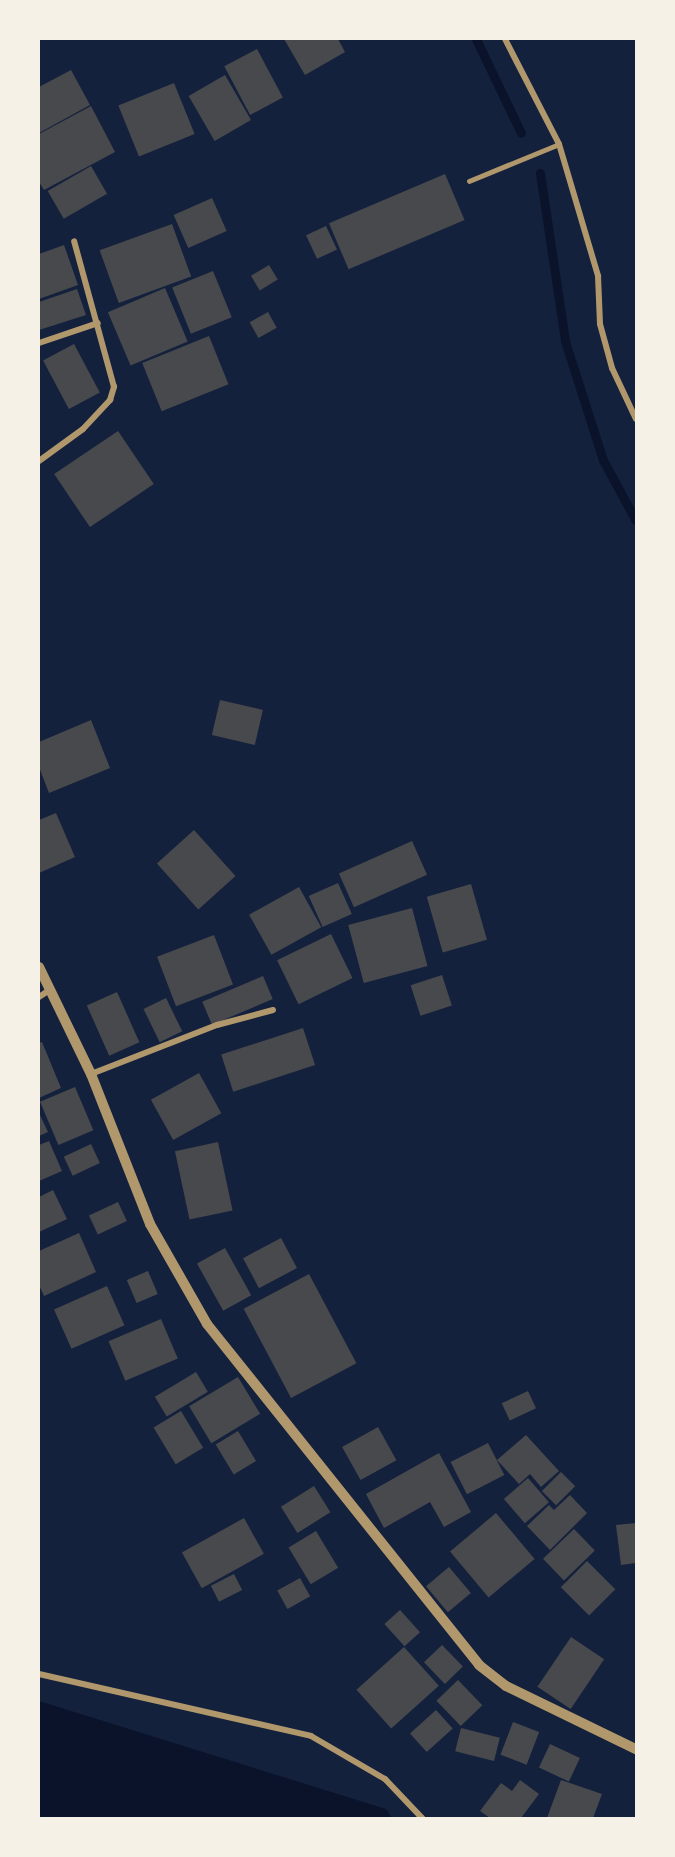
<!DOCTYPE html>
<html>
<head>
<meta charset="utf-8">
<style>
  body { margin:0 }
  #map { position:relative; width:675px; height:1857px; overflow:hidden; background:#14213d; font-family:Helvetica,sans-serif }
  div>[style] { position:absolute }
  .water>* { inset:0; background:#0b132b }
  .stream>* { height:9px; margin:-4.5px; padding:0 4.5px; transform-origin:4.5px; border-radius:4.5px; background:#0b132b }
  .building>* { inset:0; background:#48494c; transform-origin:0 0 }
  .service>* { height:4.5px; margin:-2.25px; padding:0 2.25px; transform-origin:2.25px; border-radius:2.25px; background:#b1986c }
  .minor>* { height:6px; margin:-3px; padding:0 3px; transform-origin:3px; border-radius:3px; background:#b1986c }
  .tertiary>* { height:10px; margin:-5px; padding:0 5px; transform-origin:5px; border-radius:5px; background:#b1986c }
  span { translate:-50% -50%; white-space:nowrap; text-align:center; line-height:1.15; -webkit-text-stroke:5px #f6f1e7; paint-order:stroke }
  .frame { position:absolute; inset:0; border:40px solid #f6f1e7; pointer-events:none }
</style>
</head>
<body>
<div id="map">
  <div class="water">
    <i style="clip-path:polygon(39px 1701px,386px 1809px,392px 1818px,39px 1818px)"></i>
  </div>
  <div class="stream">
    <i style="left:476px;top:39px;width:104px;rotate:64.4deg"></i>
    <i style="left:540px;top:173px;width:170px;rotate:81.5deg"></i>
    <i style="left:565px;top:341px;width:125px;rotate:72.3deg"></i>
    <i style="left:603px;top:460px;width:69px;rotate:61.6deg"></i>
  </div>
  <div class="building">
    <i style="clip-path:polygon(284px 39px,338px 39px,345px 52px,305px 75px)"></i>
    <i style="left:257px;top:49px;width:55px;height:37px;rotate:62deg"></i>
    <i style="clip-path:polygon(71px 70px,90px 105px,39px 133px,39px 87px)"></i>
    <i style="left:225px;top:75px;width:52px;height:42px;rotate:60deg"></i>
    <i style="left:174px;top:83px;width:55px;height:60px;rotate:68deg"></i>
    <i style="clip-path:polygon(91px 106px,115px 152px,44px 190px,39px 182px,39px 134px)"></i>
    <i style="left:91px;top:166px;width:32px;height:50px;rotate:60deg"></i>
    <i style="left:445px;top:174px;width:50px;height:126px;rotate:67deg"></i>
    <i style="left:212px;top:198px;width:36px;height:42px;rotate:66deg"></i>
    <i style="left:172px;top:224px;width:56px;height:77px;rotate:70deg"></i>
    <i style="left:326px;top:226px;width:26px;height:22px;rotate:65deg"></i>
    <i style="clip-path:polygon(64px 245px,78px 285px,39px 299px,39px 254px)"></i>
    <i style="left:269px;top:265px;width:17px;height:21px;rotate:59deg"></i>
    <i style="left:213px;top:271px;width:50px;height:44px;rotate:68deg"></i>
    <i style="left:165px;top:288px;width:58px;height:62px;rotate:67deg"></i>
    <i style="clip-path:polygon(77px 289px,86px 315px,39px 330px,39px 302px)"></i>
    <i style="left:268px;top:312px;width:18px;height:21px;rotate:61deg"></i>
    <i style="left:209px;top:336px;width:52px;height:72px;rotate:68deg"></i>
    <i style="left:74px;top:344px;width:55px;height:35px;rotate:62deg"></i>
    <i style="left:118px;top:431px;width:64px;height:77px;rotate:56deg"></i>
    <i style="left:220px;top:700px;width:44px;height:36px;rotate:13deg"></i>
    <i style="clip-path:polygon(91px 720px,110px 768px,49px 793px,39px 767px,39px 742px)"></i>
    <i style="clip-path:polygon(56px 813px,75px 857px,39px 873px,39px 820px)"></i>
    <i style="left:194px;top:830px;width:62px;height:50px;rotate:48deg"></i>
    <i style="left:412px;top:841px;width:37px;height:80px;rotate:66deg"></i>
    <i style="left:338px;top:883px;width:34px;height:32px;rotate:66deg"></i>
    <i style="left:471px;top:884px;width:58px;height:46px;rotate:74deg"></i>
    <i style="left:299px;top:887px;width:46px;height:57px;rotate:61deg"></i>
    <i style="left:412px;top:908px;width:60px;height:66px;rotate:75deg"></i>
    <i style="left:331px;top:934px;width:49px;height:60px;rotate:64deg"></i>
    <i style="left:214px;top:935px;width:53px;height:61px;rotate:69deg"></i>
    <i style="left:442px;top:975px;width:32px;height:33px;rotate:72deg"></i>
    <i style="left:263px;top:976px;width:25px;height:66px;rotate:67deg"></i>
    <i style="left:117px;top:992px;width:55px;height:33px;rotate:66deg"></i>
    <i style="left:166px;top:998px;width:37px;height:25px;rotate:64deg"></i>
    <i style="left:303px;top:1028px;width:39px;height:86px;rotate:72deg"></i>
    <i style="clip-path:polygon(42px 1042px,61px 1088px,39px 1098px,39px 1043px)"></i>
    <i style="left:199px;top:1073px;width:46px;height:55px;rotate:61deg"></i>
    <i style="left:75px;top:1087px;width:47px;height:38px;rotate:67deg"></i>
    <i style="clip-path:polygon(39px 1113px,48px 1132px,39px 1136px)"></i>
    <i style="clip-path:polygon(49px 1141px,62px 1171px,39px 1181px,39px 1145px)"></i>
    <i style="left:218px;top:1142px;width:70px;height:44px;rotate:78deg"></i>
    <i style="left:91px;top:1144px;width:21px;height:30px;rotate:65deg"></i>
    <i style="clip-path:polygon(53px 1190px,67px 1219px,39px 1232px,39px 1197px)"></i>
    <i style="left:118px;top:1202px;width:21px;height:32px;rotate:65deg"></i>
    <i style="clip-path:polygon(79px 1233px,96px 1272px,44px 1296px,39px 1285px,39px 1251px)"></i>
    <i style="left:281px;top:1238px;width:34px;height:43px;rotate:62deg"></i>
    <i style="left:225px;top:1248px;width:54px;height:32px;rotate:61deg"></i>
    <i style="left:148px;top:1271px;width:25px;height:23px;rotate:67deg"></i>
    <i style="left:309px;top:1274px;width:101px;height:74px;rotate:62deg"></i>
    <i style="left:107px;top:1286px;width:43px;height:58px;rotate:66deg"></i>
    <i style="left:161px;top:1319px;width:43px;height:57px;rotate:67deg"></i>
    <i style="left:196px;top:1372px;width:23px;height:48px;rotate:59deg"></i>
    <i style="left:238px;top:1377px;width:43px;height:57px;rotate:59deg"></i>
    <i style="left:528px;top:1391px;width:19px;height:29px;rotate:65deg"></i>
    <i style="left:181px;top:1411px;width:43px;height:32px;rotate:59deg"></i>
    <i style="left:378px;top:1427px;width:38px;height:41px;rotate:61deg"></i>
    <i style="left:238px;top:1431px;width:35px;height:26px;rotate:59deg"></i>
    <i style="clip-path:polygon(526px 1435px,559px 1471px,541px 1487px,530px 1474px,519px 1484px,497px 1460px)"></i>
    <i style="left:488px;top:1443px;width:36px;height:42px;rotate:63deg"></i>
    <i style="clip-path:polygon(439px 1453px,471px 1512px,444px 1527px,430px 1502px,384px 1528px,366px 1494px)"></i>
    <i style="left:561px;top:1472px;width:20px;height:27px;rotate:45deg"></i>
    <i style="left:528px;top:1478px;width:32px;height:32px;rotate:49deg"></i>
    <i style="left:314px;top:1486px;width:31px;height:39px;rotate:58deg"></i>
    <i style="clip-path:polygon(570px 1495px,587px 1513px,550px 1550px,527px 1526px,549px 1505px,554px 1510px)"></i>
    <i style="left:496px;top:1513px;width:60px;height:60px;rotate:50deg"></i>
    <i style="left:244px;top:1518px;width:41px;height:71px;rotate:61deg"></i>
    <i style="clip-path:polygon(636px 1523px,636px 1563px,621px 1565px,616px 1525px)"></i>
    <i style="left:574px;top:1529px;width:30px;height:43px;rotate:46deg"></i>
    <i style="left:316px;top:1531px;width:43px;height:32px;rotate:59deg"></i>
    <i style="left:587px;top:1561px;width:40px;height:37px;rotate:45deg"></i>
    <i style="left:449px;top:1567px;width:34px;height:30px;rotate:50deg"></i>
    <i style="left:234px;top:1574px;width:18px;height:26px;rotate:63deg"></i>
    <i style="left:300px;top:1578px;width:21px;height:26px;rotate:61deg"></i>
    <i style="left:400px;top:1610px;width:30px;height:21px;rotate:48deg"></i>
    <i style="left:571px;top:1637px;width:40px;height:60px;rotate:34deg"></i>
    <i style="left:442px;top:1645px;width:30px;height:25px;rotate:46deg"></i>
    <i style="left:404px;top:1647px;width:52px;height:64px;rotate:48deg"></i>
    <i style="left:458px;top:1680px;width:35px;height:30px;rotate:46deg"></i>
    <i style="left:436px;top:1710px;width:25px;height:35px;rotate:48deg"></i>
    <i style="left:513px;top:1722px;width:28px;height:35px;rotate:21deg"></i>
    <i style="left:461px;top:1728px;width:40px;height:24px;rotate:14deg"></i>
    <i style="left:550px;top:1744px;width:33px;height:26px;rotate:25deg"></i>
    <i style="clip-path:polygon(520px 1780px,539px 1794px,521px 1818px,490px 1818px,480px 1811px,501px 1783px,512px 1791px)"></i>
    <i style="clip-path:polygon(561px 1780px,602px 1794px,593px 1818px,547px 1818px)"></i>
  </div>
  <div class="service">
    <i style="left:469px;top:181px;width:97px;rotate:-22.3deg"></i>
  </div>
  <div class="minor">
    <i style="left:505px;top:39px;width:118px;rotate:62.8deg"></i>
    <i style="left:559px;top:144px;width:138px;rotate:73.5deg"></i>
    <i style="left:598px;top:276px;width:48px;rotate:87.6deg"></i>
    <i style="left:600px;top:324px;width:46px;rotate:74.7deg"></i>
    <i style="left:612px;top:368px;width:56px;rotate:64.8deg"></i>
    <i style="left:39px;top:343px;width:62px;rotate:-18.7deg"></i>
    <i style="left:39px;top:461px;width:54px;rotate:-36deg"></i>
    <i style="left:83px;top:429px;width:40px;rotate:-47deg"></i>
    <i style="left:110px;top:400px;width:14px;rotate:-73deg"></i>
    <i style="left:114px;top:387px;width:151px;rotate:-105.3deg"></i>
    <i style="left:39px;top:997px;width:14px;rotate:-34deg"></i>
    <i style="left:91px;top:1074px;width:135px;rotate:-21.3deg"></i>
    <i style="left:217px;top:1025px;width:58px;rotate:-15deg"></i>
    <i style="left:39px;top:1674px;width:279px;rotate:12.8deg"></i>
    <i style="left:311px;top:1736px;width:86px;rotate:30.2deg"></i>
    <i style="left:385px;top:1779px;width:54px;rotate:46.5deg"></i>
  </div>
  <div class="tertiary">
    <i style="left:39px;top:967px;width:119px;rotate:64.1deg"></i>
    <i style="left:91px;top:1074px;width:161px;rotate:68.5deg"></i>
    <i style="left:150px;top:1224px;width:115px;rotate:60.3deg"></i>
    <i style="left:207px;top:1324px;width:436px;rotate:51.4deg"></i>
    <i style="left:479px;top:1665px;width:34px;rotate:38deg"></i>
    <i style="left:506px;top:1686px;width:144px;rotate:25.9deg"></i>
  </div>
  <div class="frame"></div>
</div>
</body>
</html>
